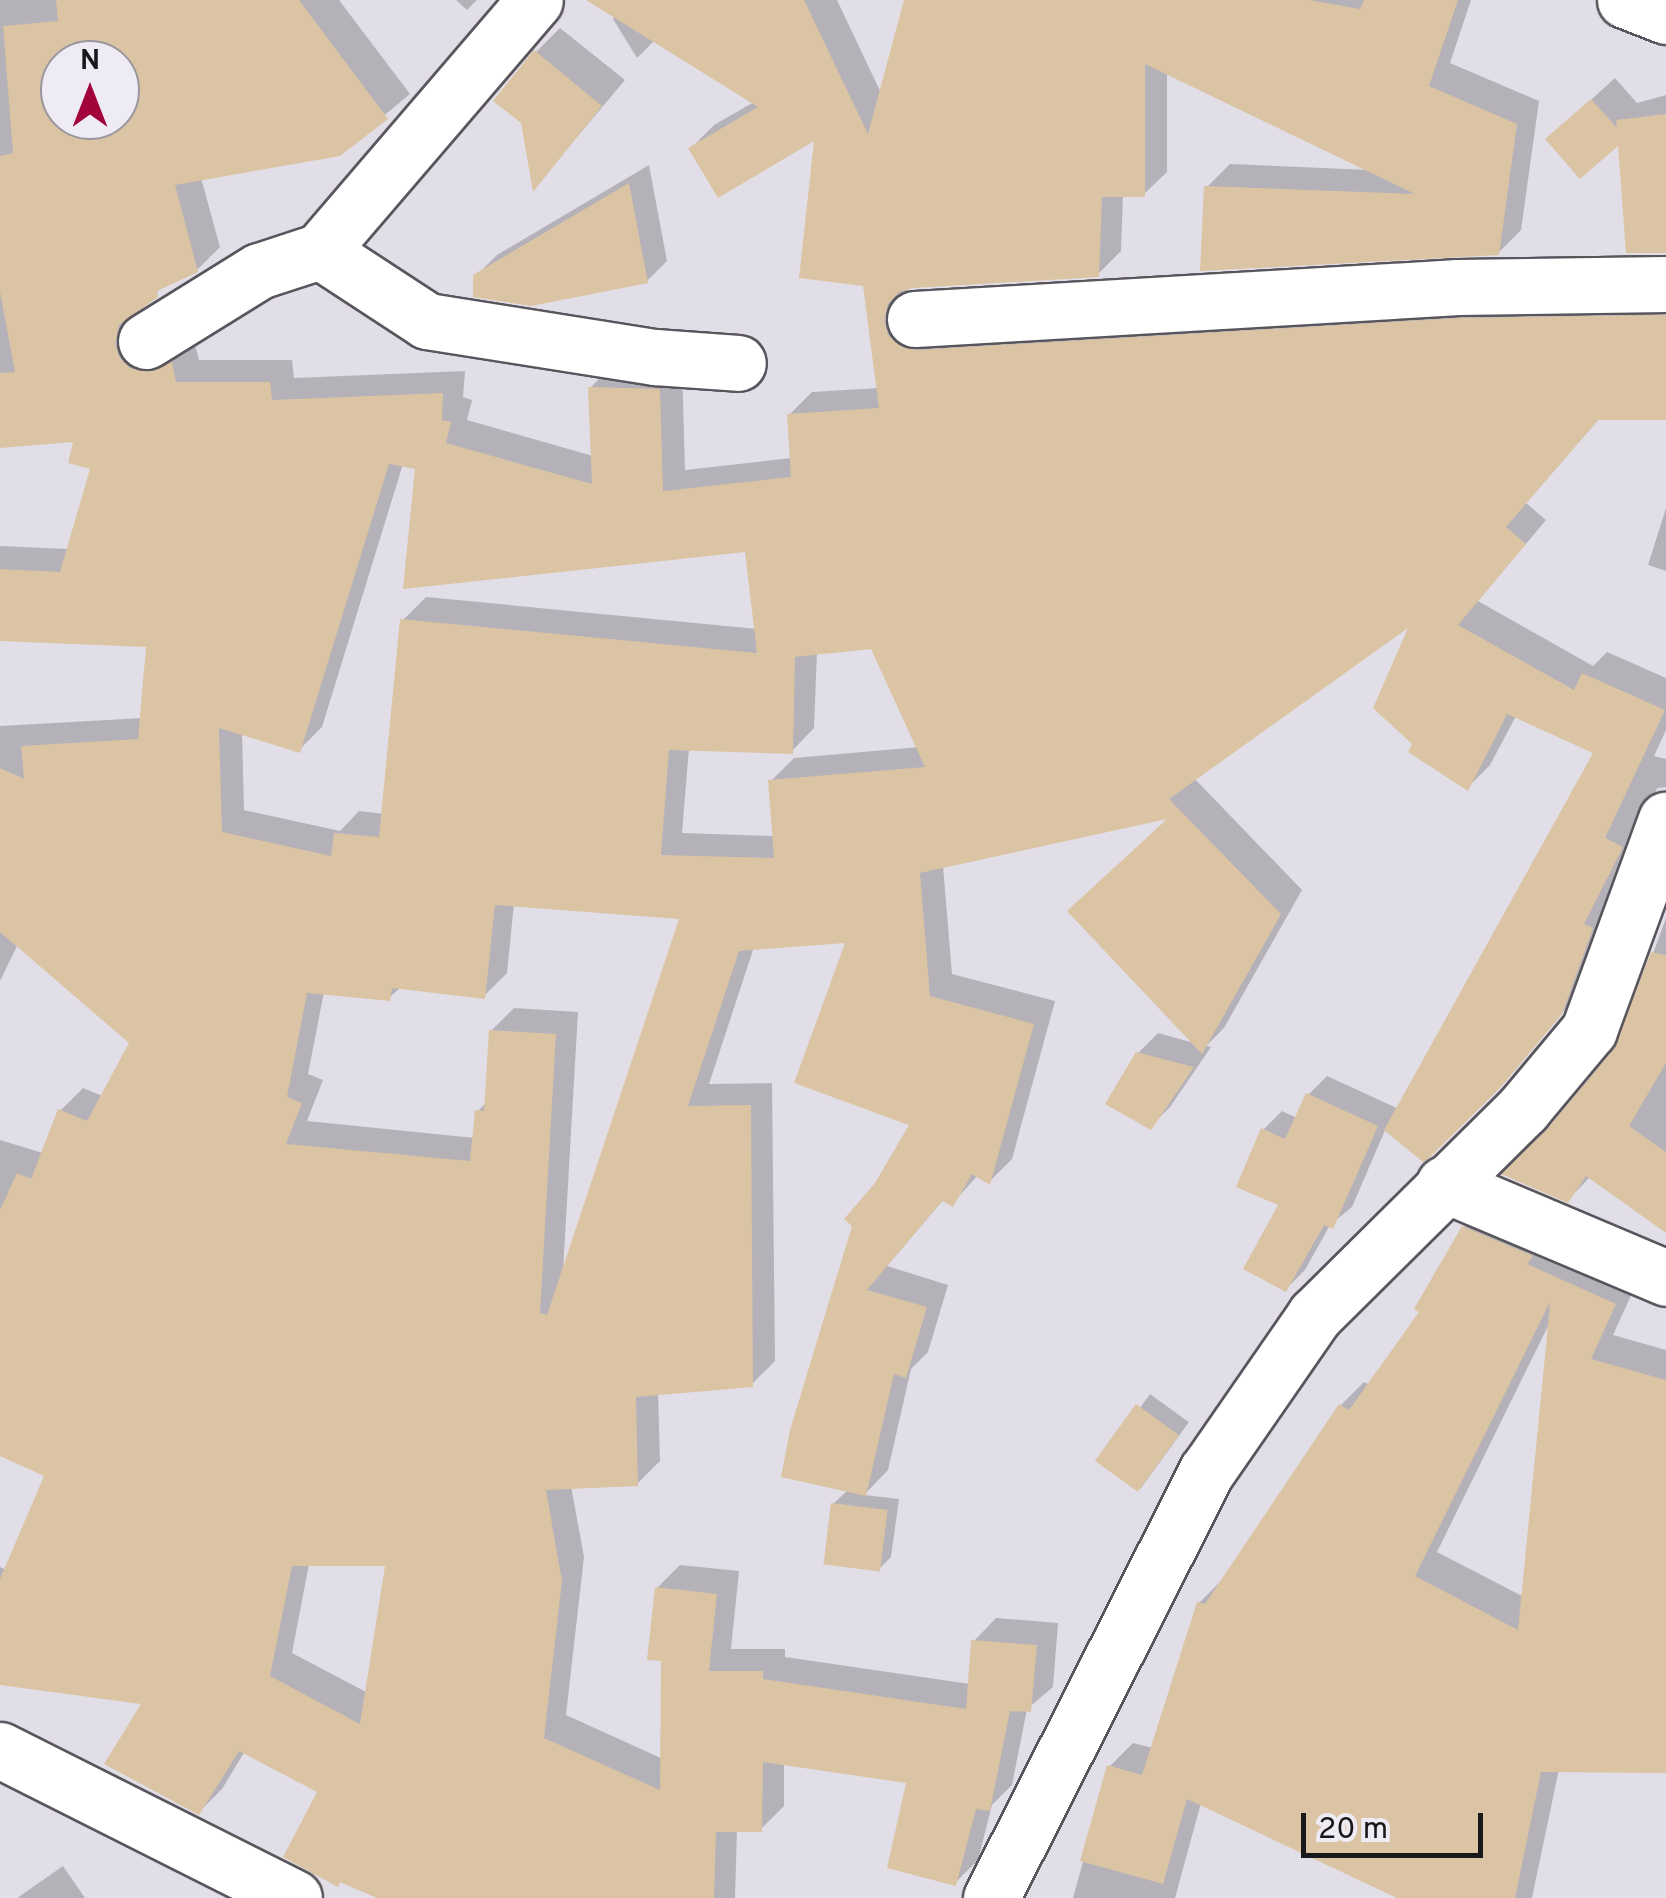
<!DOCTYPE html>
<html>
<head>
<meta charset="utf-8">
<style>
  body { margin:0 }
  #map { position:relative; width:1666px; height:1898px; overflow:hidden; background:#e2dee7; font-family:Overpass,sans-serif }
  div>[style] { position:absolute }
  .shadow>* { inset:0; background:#0003; transform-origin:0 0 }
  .building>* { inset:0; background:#dbc4a3; transform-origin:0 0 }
  .roads { filter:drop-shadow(2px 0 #59555d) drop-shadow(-2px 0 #59555d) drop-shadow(0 2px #59555d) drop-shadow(0 -2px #59555d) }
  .street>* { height:55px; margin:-27.5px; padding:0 27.5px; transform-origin:27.5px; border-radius:27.5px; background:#fff }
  span { translate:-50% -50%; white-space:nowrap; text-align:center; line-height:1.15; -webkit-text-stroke:10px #efebf4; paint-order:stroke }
  .north { position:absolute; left:40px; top:40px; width:100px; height:100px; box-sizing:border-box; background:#efebf4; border:2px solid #99969d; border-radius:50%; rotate:0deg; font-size:28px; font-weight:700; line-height:40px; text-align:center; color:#18171a }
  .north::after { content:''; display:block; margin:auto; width:35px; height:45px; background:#a2033a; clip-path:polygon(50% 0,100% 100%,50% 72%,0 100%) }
  .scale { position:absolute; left:1301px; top:1813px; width:182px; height:45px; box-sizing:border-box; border:5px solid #18171a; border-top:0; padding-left:12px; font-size:30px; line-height:35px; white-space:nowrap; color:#18171a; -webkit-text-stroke:8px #efebf4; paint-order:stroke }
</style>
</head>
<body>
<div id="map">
  <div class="shadow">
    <i style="clip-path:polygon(evenodd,0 0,339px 0,410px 94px,339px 153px,201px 178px,220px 247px,197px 270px,169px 282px,139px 307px,137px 319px,194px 341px,199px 360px,292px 360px,294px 378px,465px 371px,463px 397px,472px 400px,467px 420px,593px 456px,590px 388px,613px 365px,682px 367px,685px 470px,792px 458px,789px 415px,812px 392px,879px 388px,865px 284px,817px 137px,691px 148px,714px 125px,754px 102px,655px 40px,637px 58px,613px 19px,625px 0,837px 0,881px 93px,906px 0,1471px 0,1450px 63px,1539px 101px,1521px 230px,1498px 253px,1207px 187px,1230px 164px,1370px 170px,1167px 72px,1167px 172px,1144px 194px,1123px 194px,1121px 251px,1098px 274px,908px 287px,906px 296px,1666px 294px,1666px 418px,1600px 418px,1526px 503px,1546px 520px,1478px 601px,1593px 666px,1607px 652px,1666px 678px,1666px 730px,1654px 756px,1666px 759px,1666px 787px,1657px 788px,1584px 988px,1498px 1086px,1386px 1128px,1352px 1207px,1330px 1225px,1305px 1270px,1286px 1289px,1282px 1204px,1263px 1130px,1282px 1111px,1297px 1118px,1308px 1095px,1327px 1076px,1399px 1109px,1596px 752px,1516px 716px,1490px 765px,1468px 787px,1415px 744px,1414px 621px,1194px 778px,1302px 890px,1224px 1028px,1206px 1046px,1211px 1047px,1170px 1107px,1150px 1127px,1138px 1053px,1158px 1033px,1194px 1043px,1172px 816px,943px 866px,952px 974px,1055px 1001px,1012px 1159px,989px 1182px,978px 1175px,952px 1204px,944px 1199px,887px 1266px,948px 1285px,928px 1352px,911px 1369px,888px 1470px,864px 1495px,899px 1499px,891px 1557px,879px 1569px,833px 1504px,848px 1490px,784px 1475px,878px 1184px,913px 1123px,849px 940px,754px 947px,709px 1084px,772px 1083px,775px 1361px,752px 1384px,658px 1393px,660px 1461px,637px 1484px,571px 1486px,584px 1557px,566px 1715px,663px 1759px,663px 1659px,657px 1588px,680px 1565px,739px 1571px,731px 1649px,785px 1649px,785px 1657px,970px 1684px,974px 1641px,996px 1618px,1058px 1623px,1053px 1687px,1027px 1709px,1012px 1785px,992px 1805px,978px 1860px,955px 1883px,908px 1781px,784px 1762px,784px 1806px,761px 1829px,737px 1829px,735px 1898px,383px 1898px,320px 1791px,245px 1751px,222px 1789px,199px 1812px,146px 1702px,0 1677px,0 1567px,6px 1570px,47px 1475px,0 1454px,0 1140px,43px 1153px,60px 1111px,83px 1088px,103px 1096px,132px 1042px,18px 944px,0 981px,0 726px,143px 718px,149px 644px,0 638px,0 546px,69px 549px,93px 467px,77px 440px,0 446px,0 0,60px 60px,120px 60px,120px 120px,60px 120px,60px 60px,0 0,403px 464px,748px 549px,757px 629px,426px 597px,403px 620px,384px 814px,359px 811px,340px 831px,244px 810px,242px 732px,299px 750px,322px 727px,403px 464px,0 0,873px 646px,919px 747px,794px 758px,771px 781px,775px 836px,682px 833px,689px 748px,792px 751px,814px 728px,817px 652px,873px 646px,0 0,514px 904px,683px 917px,563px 1271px,578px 1012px,514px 1008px,491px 1031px,487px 1102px,478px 1111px,475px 1138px,307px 1121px,323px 1080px,308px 1074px,324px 992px,389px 998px,401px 987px,484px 996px,507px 973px,514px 904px,0 0,309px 1564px,388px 1564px,368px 1693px,292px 1653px,309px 1564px)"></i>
    <i style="clip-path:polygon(456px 0,477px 0,467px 10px)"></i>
    <i style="clip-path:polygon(560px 28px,625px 80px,535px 187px,536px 52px)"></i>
    <i style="clip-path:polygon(1615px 78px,1637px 103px,1666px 95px,1666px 250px,1620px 141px,1548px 139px)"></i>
    <i style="clip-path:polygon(649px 165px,667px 261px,647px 281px,476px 276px,497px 255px)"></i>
    <i style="clip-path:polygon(1666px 508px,1666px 571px,1648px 565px)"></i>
    <i style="clip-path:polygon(1666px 918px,1666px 1207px,1591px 1176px,1568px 1200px,1549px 1130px,1621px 1042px)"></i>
    <i style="clip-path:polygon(evenodd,1488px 1203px,1638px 1280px,1613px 1335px,1666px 1350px,1666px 1771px,1559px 1769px,1532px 1898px,1403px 1898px,1201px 1803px,1175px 1898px,1073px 1898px,1109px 1767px,1133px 1743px,1153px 1748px,1199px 1603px,1223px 1579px,1341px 1405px,1364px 1382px,1370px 1385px,1423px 1311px,1464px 1227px,1488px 1203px,1550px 1322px,1524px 1597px,1437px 1552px,1550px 1322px)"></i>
    <i style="left:1150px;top:1394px;width:48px;height:83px;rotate:36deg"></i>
    <i style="clip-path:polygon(63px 1866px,85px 1898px,18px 1898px,20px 1896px)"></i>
  </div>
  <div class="building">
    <i style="clip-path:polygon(evenodd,56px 0,299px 0,388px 119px,340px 156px,175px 185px,198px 272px,157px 291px,158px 297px,119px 325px,115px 343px,119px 357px,130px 368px,148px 372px,172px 362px,176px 382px,270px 382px,272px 400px,443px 393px,442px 420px,451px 422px,446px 443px,592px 484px,588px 387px,660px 389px,663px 491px,791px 477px,787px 414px,879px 408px,863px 286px,799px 278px,814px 141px,718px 198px,688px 148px,758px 107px,586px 0,804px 0,868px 134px,904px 0,1309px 0,1360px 9px,1364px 0,1458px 0,1429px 86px,1517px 124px,1499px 255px,1200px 271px,1204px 186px,1415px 194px,1145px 64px,1145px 197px,1102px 197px,1099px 277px,913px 288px,899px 292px,888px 304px,884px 320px,888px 335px,902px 347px,917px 350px,1459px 318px,1666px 315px,1666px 420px,1598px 420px,1506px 527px,1526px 544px,1458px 625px,1574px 690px,1582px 673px,1665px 710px,1605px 838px,1623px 847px,1584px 924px,1593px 928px,1562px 1014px,1500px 1088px,1430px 1157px,1423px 1162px,1384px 1130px,1593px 753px,1507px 714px,1468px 791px,1408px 752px,1412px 744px,1373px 708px,1408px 628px,1169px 799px,1281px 914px,1202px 1054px,1067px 911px,1167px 819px,920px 873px,930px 996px,1034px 1024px,990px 1185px,972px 1174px,953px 1207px,942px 1201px,867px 1290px,927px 1307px,906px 1378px,894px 1374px,866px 1496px,781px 1477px,790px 1430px,852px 1226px,844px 1219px,875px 1183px,909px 1125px,794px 1083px,845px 943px,739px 951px,688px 1106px,751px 1105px,753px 1387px,636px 1397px,638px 1486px,546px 1490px,562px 1581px,544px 1738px,660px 1790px,661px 1661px,647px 1660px,655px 1587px,717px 1594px,709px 1671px,763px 1671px,763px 1679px,966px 1709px,971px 1640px,1037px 1645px,1031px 1712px,1010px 1711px,990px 1811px,976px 1809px,956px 1886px,887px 1868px,906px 1783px,763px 1762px,762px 1832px,716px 1832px,714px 1898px,377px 1898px,340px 1882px,338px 1887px,283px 1857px,317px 1792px,239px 1751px,199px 1815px,104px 1764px,141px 1704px,0 1685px,0 1579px,44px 1476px,0 1456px,0 1210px,17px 1173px,31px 1179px,58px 1109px,87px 1121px,129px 1043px,0 932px,0 768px,24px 779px,21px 746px,138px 739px,146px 647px,0 641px,0 569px,60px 572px,90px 469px,68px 463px,73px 442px,0 448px,0 373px,15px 372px,0 292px,0 156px,13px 153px,3px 26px,58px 21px,56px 0,60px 60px,120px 60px,120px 120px,60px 120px,60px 60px,56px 0,389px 464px,415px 469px,403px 589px,745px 552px,757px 653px,400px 619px,379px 837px,334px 833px,331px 856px,222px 832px,219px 728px,300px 753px,389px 464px,56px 0,871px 649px,925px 767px,768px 780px,774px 858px,661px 855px,669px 750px,793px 754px,795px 657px,871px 649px,56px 0,495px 905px,679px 919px,547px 1315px,540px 1313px,556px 1034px,489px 1030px,484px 1111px,475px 1110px,470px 1161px,286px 1144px,302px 1103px,287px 1097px,307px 993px,390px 1001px,392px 988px,485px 999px,495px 905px,56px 0,292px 1566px,385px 1566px,360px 1724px,270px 1676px,292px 1566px)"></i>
    <i style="clip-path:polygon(534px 50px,602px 106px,533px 192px,521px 123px,493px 101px)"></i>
    <i style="clip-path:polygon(1591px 99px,1617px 128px,1616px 120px,1666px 114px,1666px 253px,1626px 253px,1618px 146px,1580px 179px,1545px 139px)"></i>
    <i style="clip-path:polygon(629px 183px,648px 283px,531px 306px,473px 297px,473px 275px)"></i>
    <i style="clip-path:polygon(1651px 952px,1666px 955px,1666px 1063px,1629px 1126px,1666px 1152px,1666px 1233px,1586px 1176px,1568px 1203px,1501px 1174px,1547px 1129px,1613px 1050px)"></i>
    <i style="clip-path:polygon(1136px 1052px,1194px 1067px,1151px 1130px,1105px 1104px)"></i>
    <i style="clip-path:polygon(1306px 1093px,1378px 1126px,1333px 1229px,1324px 1225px,1286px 1292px,1243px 1269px,1278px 1205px,1236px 1187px,1261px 1128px,1285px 1139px)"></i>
    <i style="clip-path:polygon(evenodd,1462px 1226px,1533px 1256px,1527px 1264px,1616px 1304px,1591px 1359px,1666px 1380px,1666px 1773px,1541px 1772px,1515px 1898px,1397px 1898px,1187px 1799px,1163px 1884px,1080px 1861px,1107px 1765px,1142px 1775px,1197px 1602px,1205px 1604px,1339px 1404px,1349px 1410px,1419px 1312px,1414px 1309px,1462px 1226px,1550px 1302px,1546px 1346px,1518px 1630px,1415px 1576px,1550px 1302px)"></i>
    <i style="left:1136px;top:1404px;width:53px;height:70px;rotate:36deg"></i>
    <i style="left:831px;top:1503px;width:57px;height:62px;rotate:7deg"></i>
  </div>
  <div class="roads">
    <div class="street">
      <i style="left:1625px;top:0;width:44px;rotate:21.3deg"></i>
      <i style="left:320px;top:251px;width:128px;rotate:33.2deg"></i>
      <i style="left:427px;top:321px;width:231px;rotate:9deg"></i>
      <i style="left:655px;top:357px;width:83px;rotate:4.1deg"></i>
      <i style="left:915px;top:319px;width:544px;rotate:-3.37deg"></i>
      <i style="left:1458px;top:287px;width:208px;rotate:-0.8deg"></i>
      <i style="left:146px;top:341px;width:133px;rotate:-31.8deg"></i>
      <i style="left:259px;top:271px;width:64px;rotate:-18.2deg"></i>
      <i style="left:320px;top:251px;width:330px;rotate:-49.4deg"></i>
      <i style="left:1444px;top:1184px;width:241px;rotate:22.9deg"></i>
      <i style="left:0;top:1750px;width:329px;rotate:26.7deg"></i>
      <i style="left:991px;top:1898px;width:479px;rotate:-63.2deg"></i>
      <i style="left:1207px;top:1471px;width:190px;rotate:-55.3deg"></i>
      <i style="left:1315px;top:1315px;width:293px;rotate:-44.7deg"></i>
      <i style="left:1523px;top:1109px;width:103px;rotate:-50.1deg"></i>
      <i style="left:1589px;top:1030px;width:224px;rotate:-69.9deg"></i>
    </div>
  </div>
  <div class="north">N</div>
  <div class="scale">20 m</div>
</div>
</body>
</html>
